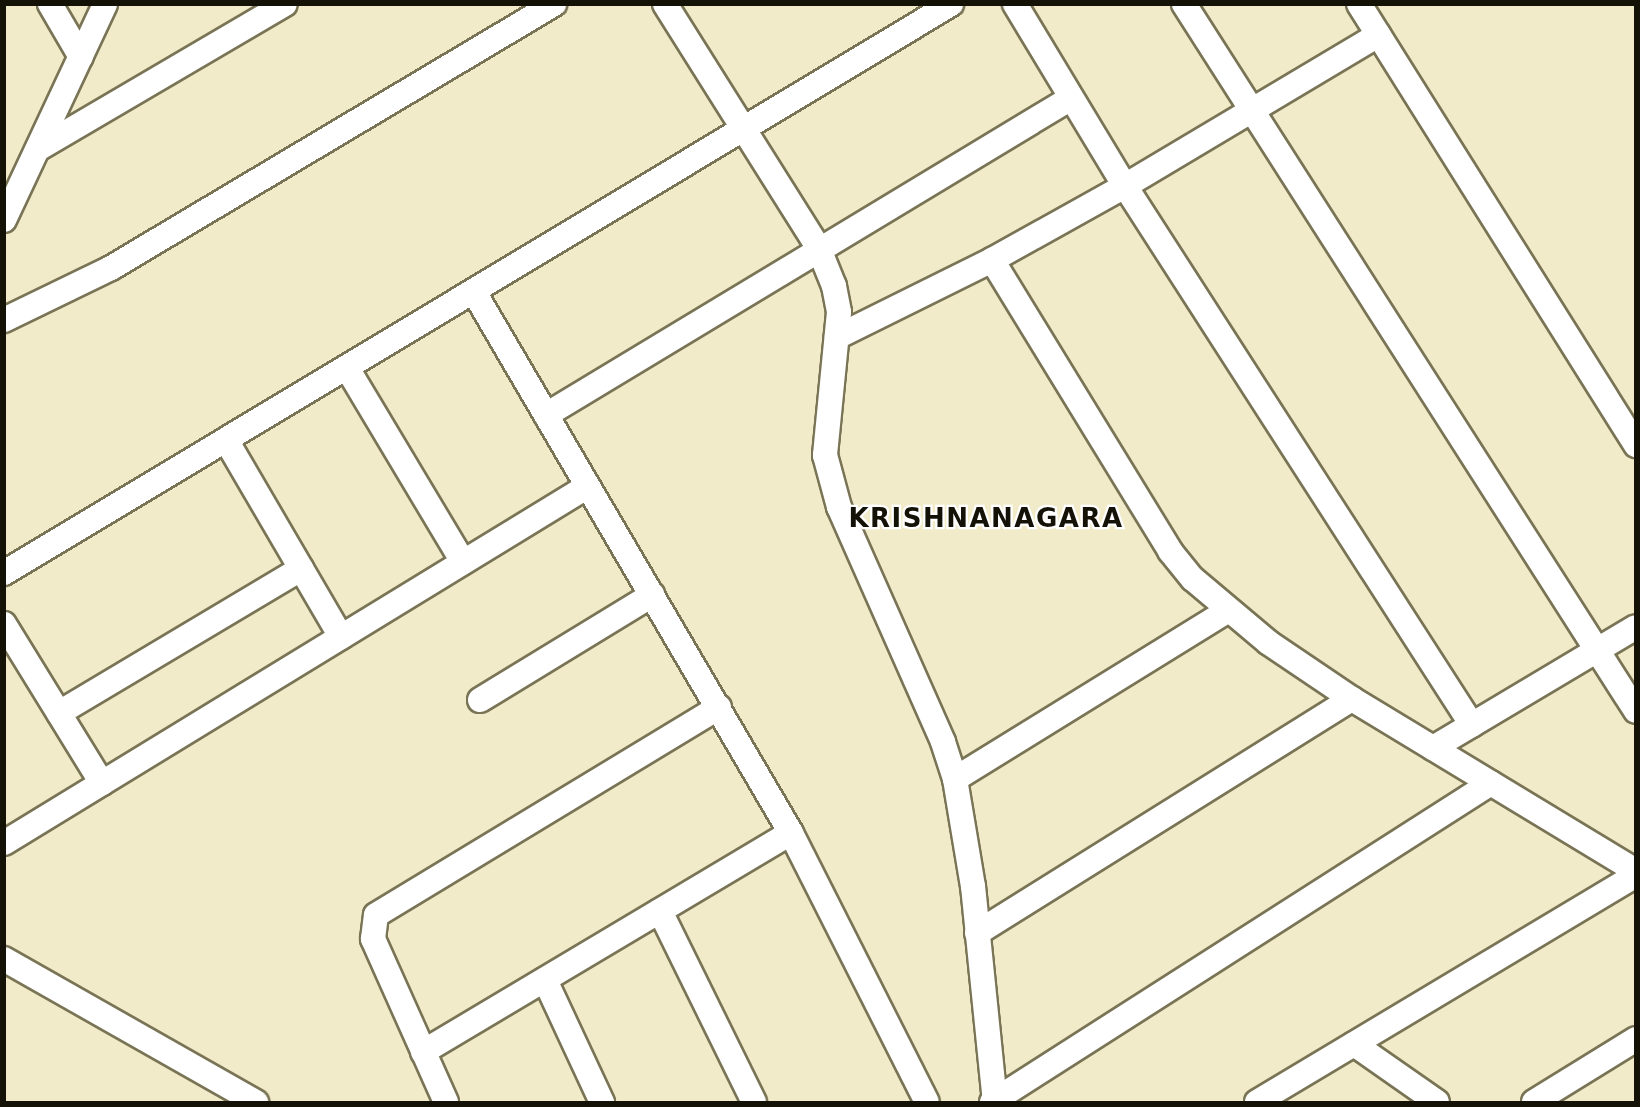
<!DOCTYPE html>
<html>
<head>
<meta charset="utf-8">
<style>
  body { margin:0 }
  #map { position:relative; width:1640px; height:1107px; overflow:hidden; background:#f2ebca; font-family:"DejaVu Sans",sans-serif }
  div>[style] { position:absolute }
  .roads { filter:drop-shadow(2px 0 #797455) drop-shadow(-2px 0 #797455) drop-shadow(0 2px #797455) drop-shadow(0 -2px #797455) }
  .minor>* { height:24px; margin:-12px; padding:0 12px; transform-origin:12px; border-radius:12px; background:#fff }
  span { translate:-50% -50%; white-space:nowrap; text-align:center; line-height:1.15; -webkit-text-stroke:4.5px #fff; paint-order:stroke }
  .district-label { font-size:26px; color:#141206; font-weight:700; letter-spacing:1.5px }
  .frame { position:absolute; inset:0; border:6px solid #141206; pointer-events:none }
</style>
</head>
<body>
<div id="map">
  <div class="roads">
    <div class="minor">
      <i style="left:50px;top:4px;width:61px;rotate:59.7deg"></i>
      <i style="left:665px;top:4px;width:289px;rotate:57.8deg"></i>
      <i style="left:819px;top:249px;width:40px;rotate:68deg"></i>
      <i style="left:834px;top:286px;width:26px;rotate:79deg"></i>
      <i style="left:839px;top:312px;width:144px;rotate:95.6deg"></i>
      <i style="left:825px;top:455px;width:54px;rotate:74.9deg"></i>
      <i style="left:839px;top:507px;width:257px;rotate:66.1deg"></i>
      <i style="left:943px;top:742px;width:39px;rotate:72deg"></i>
      <i style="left:955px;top:779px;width:109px;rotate:80.5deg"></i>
      <i style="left:973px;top:886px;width:217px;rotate:84.2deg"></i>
      <i style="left:1015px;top:4px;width:213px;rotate:58.9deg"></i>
      <i style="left:1125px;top:186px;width:641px;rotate:57.23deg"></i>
      <i style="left:1184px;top:4px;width:839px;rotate:57.41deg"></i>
      <i style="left:1359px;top:4px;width:521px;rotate:57.87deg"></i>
      <i style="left:38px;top:149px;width:286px;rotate:-30.4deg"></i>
      <i style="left:4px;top:220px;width:238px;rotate:-64.9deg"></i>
      <i style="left:992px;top:260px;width:341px;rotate:58.5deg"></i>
      <i style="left:1170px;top:551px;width:36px;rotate:51deg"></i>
      <i style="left:1193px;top:579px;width:99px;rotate:40.1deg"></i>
      <i style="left:1269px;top:643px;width:100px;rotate:34deg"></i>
      <i style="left:1352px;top:699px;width:332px;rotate:31.2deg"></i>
      <i style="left:474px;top:292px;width:627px;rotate:59.63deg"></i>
      <i style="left:791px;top:833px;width:301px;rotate:63.2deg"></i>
      <i style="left:4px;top:320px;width:119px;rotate:-25.9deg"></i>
      <i style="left:111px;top:268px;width:516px;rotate:-30.79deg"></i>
      <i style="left:837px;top:337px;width:173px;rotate:-26.4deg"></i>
      <i style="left:992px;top:260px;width:152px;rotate:-29.1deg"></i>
      <i style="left:1125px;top:186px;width:295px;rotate:-30.8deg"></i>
      <i style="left:347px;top:368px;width:226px;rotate:59.1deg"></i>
      <i style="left:546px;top:415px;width:613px;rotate:-31.12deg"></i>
      <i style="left:226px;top:440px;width:228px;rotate:59.7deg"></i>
      <i style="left:4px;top:573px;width:1105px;rotate:-31deg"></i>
      <i style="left:4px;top:624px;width:187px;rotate:58.4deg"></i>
      <i style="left:480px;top:700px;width:202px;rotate:-31.4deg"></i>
      <i style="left:59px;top:713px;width:282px;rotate:-30.8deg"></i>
      <i style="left:1433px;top:748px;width:236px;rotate:-30.8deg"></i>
      <i style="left:955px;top:779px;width:320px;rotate:-31.7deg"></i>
      <i style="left:4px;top:843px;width:684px;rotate:-31.44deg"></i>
      <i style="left:660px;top:911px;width:213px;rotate:63.8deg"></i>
      <i style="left:977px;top:933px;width:442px;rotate:-32deg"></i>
      <i style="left:4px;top:959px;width:290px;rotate:29.6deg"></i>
      <i style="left:545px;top:980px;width:135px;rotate:65deg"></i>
      <i style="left:1354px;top:1044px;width:101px;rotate:34.9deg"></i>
      <i style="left:423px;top:1052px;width:428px;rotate:-30.8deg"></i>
      <i style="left:446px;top:1102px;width:179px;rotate:-114.1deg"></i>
      <i style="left:373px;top:939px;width:24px;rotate:-83deg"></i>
      <i style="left:376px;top:915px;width:401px;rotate:-31.2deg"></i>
      <i style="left:992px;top:1102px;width:592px;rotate:-32.59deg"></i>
      <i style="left:1257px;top:1102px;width:442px;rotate:-30.9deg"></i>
      <i style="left:1534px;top:1102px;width:120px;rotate:-31.7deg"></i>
    </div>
  </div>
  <div class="district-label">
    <span style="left:986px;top:519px">KRISHNANAGARA</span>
  </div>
  <div class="frame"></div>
</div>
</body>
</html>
